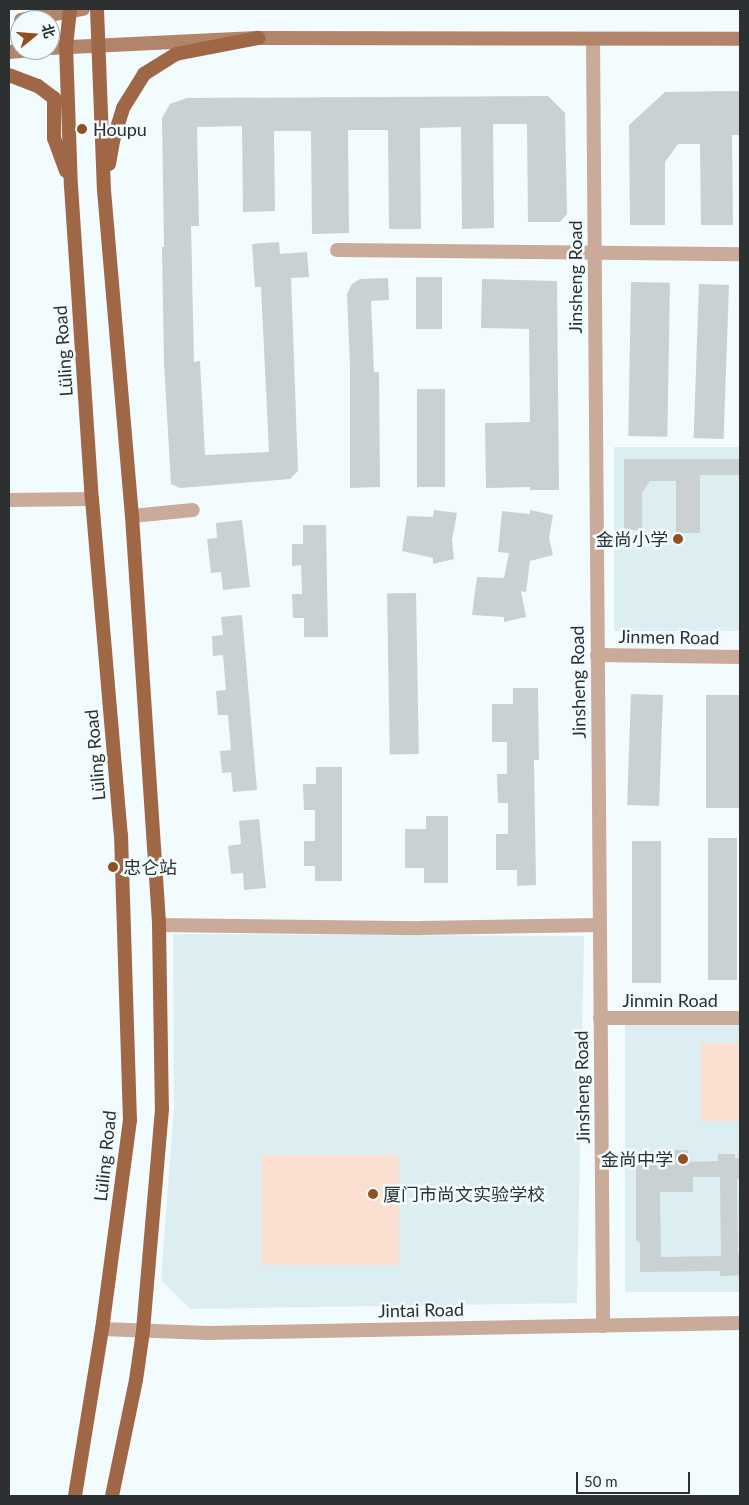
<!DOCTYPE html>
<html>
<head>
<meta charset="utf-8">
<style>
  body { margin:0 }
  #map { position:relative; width:749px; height:1505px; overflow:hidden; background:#f2fbfd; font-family:Lato,"Noto Sans SC",sans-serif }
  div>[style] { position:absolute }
  .built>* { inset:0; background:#dceef2; transform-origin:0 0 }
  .green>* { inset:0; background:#fbe0d1; transform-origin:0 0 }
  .building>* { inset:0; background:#c9d1d3; transform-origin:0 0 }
  .minor>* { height:14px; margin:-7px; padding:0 7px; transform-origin:7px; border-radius:7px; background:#caaa98 }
  .tertiary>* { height:14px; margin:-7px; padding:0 7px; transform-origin:7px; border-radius:7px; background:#caaa98 }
  .secondary>* { height:14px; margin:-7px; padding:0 7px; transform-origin:7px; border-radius:7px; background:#b28469 }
  .primary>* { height:14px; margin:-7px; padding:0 7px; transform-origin:7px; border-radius:7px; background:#9f6746 }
  .dots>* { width:14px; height:14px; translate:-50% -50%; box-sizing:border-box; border:2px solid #f2fbfd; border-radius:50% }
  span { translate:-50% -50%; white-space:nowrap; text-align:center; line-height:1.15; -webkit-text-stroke:5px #f2fbfd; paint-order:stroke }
  .poi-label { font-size:18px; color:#2d3031 }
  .left { translate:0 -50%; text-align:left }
  .right { translate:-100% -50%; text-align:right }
  .street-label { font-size:18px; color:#2d3031 }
  .frame { position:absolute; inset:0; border:10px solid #2d3031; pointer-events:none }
  .north { position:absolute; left:10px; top:10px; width:50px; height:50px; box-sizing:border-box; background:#f2fbfd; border:1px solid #a3aaab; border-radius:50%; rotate:73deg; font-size:14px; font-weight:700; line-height:20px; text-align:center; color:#2d3031 }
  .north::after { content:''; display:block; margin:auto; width:18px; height:22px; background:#934f21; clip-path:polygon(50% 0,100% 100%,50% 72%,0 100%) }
  .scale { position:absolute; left:576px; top:1472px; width:114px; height:22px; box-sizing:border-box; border:2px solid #2d3031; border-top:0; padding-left:6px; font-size:15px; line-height:18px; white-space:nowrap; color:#2d3031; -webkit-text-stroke:4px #f2fbfd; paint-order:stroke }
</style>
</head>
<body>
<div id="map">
  <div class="built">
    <i style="left:740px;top:447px;width:184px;height:126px;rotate:90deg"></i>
    <i style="clip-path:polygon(173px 934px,584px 936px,577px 1303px,190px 1309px,161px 1280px,174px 1108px)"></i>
    <i style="left:740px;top:1024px;width:268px;height:115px;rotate:90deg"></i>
  </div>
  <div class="green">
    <i style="left:701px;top:1043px;width:39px;height:78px"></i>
    <i style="left:262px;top:1155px;width:137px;height:110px"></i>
  </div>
  <div class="building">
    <i style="clip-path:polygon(740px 91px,740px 135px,732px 135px,733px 225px,701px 225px,700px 144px,678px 144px,665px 162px,665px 225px,630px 225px,629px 125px,665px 92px)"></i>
    <i style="clip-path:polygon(548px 96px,565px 113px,567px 214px,560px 222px,528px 222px,527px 124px,493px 124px,494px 228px,462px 229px,461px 127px,420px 128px,421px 229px,389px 229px,388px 130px,348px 130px,349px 233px,312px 234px,311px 131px,274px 131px,275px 211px,243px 212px,242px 126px,197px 127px,199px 226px,191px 226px,194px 362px,200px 361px,205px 455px,269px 452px,261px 287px,255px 287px,252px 244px,279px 242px,280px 254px,307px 252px,309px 277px,291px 278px,298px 471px,290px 479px,180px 488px,171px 484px,164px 363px,162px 247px,164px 247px,162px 118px,170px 104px,187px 98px)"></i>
    <i style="left:416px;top:277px;width:26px;height:52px"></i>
    <i style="clip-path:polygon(388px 278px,389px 300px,371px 301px,374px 372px,379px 372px,380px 487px,350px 488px,350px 367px,347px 294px,352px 284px,360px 279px)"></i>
    <i style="clip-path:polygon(482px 279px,557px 281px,559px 490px,530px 490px,530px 487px,486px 488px,485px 423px,530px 422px,529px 329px,481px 328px)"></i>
    <i style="left:631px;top:282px;width:39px;height:154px;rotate:1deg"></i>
    <i style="left:699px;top:284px;width:30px;height:154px;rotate:2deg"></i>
    <i style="left:417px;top:389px;width:28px;height:98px"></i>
    <i style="clip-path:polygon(624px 459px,740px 459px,740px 475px,700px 475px,700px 533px,676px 533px,676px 481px,650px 481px,642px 493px,642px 530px,624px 530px)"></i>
    <i style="clip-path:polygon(434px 510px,457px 513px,452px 540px,454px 559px,433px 564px,433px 558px,402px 551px,407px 516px,433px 517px)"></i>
    <i style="clip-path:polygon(530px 510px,553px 515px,549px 538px,553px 555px,530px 561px,526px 592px,521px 591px,526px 617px,504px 622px,504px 617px,472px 615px,477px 577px,504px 578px,509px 553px,498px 552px,502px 511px,530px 514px)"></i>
    <i style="clip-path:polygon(242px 520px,250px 587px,223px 590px,221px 572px,211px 573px,207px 539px,217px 538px,216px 523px)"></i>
    <i style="clip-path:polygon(303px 525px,326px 525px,328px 637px,304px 637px,304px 618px,293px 618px,292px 594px,302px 594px,301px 565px,292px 566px,292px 544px,303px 544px)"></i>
    <i style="left:416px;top:593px;width:161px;height:29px;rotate:89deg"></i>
    <i style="clip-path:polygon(242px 615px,257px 790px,233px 792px,231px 772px,222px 773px,220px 751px,231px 750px,228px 715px,218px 715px,216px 691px,226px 690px,223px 655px,213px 656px,212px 636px,223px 635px,221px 617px)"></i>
    <i style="clip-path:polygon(513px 688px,538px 688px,539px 760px,534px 760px,536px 885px,517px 886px,517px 870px,496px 870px,496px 834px,508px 834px,508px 803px,498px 803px,497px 774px,507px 774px,507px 742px,492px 742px,492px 704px,513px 704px)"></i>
    <i style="left:631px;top:694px;width:32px;height:111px;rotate:2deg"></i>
    <i style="left:706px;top:695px;width:33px;height:113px"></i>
    <i style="clip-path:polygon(316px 767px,342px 767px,342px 881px,315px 881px,315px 866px,304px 866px,304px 841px,315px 841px,315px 810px,304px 810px,303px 784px,316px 784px)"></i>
    <i style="clip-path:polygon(426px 816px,448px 816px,448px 883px,424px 883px,424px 868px,405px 868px,405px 829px,426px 829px)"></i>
    <i style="clip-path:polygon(259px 819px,266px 888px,244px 890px,243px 873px,231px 874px,228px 846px,241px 844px,239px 821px)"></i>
    <i style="left:708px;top:838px;width:29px;height:142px"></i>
    <i style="left:632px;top:841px;width:29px;height:142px"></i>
    <i style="clip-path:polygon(evenodd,688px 1150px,688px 1162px,718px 1161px,718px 1154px,735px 1154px,735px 1158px,740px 1158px,740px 1179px,737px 1179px,738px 1254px,740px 1254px,740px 1275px,720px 1276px,720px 1271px,640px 1272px,640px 1243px,636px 1240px,636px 1162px,645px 1151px,688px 1150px,693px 1177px,720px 1177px,721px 1256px,661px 1257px,660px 1192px,693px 1192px,693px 1177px)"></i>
  </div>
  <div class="minor">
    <i style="left:337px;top:250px;width:403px;rotate:0.6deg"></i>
    <i style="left:132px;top:516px;width:61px;rotate:-5.6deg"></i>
    <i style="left:600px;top:1018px;width:140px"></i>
  </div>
  <div class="tertiary">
    <i style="left:593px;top:39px;width:1287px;rotate:89.55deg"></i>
    <i style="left:9px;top:500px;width:83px;rotate:-0.7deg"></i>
    <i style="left:597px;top:655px;width:143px;rotate:0.8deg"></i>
    <i style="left:159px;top:925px;width:262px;rotate:0.7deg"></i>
    <i style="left:421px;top:928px;width:178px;rotate:-1deg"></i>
    <i style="left:102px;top:1329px;width:106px;rotate:2.2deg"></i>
    <i style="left:208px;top:1333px;width:532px;rotate:-1.08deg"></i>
  </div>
  <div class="secondary">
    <i style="left:21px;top:20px;width:63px;rotate:-10.1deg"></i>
    <i style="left:50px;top:48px;width:208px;rotate:-2.8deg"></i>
    <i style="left:258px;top:38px;width:482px;rotate:0.1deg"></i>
    <i style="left:9px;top:52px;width:21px;rotate:-5deg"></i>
  </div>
  <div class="primary">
    <i style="left:70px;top:9px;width:37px;rotate:96deg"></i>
    <i style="left:66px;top:46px;width:140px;rotate:88deg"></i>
    <i style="left:71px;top:186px;width:314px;rotate:86.2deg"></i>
    <i style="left:92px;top:499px;width:337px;rotate:85.1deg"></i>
    <i style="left:121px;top:835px;width:285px;rotate:88.2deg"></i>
    <i style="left:130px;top:1120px;width:211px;rotate:97.6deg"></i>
    <i style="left:102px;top:1329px;width:169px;rotate:99.2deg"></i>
    <i style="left:97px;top:9px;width:181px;rotate:87.8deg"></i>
    <i style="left:104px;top:190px;width:327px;rotate:85.1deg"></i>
    <i style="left:132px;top:516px;width:410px;rotate:86.2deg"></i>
    <i style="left:159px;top:925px;width:184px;rotate:89.1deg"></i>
    <i style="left:162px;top:1109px;width:223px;rotate:94.9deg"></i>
    <i style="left:143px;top:1331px;width:49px;rotate:98.1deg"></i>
    <i style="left:136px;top:1380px;width:118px;rotate:101.7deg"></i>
    <i style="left:9px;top:75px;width:31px;rotate:21deg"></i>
    <i style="left:38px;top:86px;width:20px;rotate:37deg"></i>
    <i style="left:54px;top:98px;width:40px;rotate:90deg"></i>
    <i style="left:54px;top:138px;width:35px;rotate:70deg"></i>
    <i style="left:109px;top:164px;width:23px;rotate:-80deg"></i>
    <i style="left:113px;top:141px;width:34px;rotate:-73deg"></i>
    <i style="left:123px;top:108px;width:40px;rotate:-58deg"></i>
    <i style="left:144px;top:74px;width:38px;rotate:-32deg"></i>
    <i style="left:176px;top:54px;width:84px;rotate:-11deg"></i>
  </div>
  <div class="dots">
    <i style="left:82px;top:129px;background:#934f21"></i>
    <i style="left:678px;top:539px;background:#934f21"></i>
    <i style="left:113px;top:867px;background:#934f21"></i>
    <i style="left:683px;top:1159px;background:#934f21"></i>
    <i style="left:373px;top:1194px;background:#934f21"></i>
  </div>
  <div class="poi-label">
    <span class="left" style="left:93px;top:129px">Houpu</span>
    <span class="right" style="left:668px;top:539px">金尚小学</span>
    <span class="left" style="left:123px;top:867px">忠仑站</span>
    <span class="right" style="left:673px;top:1159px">金尚中学</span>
    <span class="left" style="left:383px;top:1194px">厦门市尚文实验学校</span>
  </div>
  <div class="street-label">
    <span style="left:575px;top:277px;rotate:-90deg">Jinsheng Road</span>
    <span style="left:63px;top:351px;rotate:-94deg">Lüling Road</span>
    <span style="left:669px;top:637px;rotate:1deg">Jinmen Road</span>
    <span style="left:578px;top:682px;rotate:-91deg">Jinsheng Road</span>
    <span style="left:95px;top:755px;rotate:-95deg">Lüling Road</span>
    <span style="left:670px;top:1000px">Jinmin Road</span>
    <span style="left:582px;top:1087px;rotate:-91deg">Jinsheng Road</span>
    <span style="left:105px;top:1156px;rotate:-84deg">Lüling Road</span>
    <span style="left:421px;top:1310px;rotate:-1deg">Jintai Road</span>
  </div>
  <div class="frame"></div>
  <div class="north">北</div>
  <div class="scale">50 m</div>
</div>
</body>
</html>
